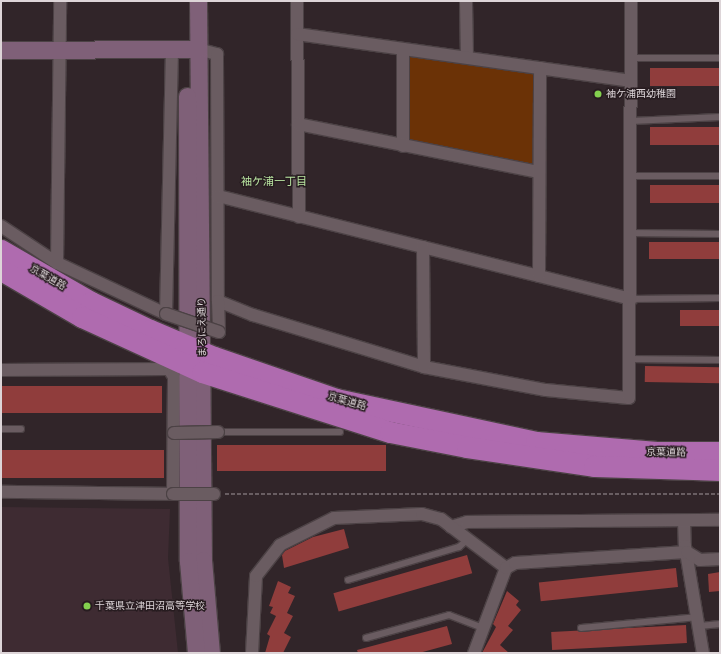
<!DOCTYPE html>
<html>
<head>
<meta charset="utf-8">
<style>
  body { margin:0 }
  #map { position:relative; width:721px; height:654px; overflow:hidden; background:#312529; font-family:"Titillium Web","Noto Sans JP",sans-serif }
  div>[style] { position:absolute }
  .built>* { inset:0; background:#3e2b32 }
  .green>* { inset:0; background:#6b3206 }
  .building>* { inset:0; background:#903d3c; transform-origin:0 0 }
  .path>* { height:2px; margin-top:-1px; transform-origin:0; background:repeating-linear-gradient(90deg,#695e62 0 4px,transparent 0 6px) }
  .roads { filter:drop-shadow(1px 0 #4c4245) drop-shadow(-1px 0 #4c4245) drop-shadow(0 1px #4c4245) drop-shadow(0 -1px #4c4245) }
  .lane>* { height:6px; margin:-3px; padding:0 3px; transform-origin:3px; border-radius:3px; background:#6a5c61 }
  .street>* { height:12px; margin:-6px; padding:0 6px; transform-origin:6px; border-radius:6px; background:#6a5c61 }
  .secondary>* { height:17px; margin:-8.5px; padding:0 8.5px; transform-origin:8.5px; border-radius:8.5px; background:#7f6078 }
  .highway>* { height:21px; margin:-10.5px; padding:0 10.5px; transform-origin:10.5px; border-radius:10.5px; background:#af6baf }
  .bridges { filter:drop-shadow(1px 0 #4c4245) drop-shadow(-1px 0 #4c4245) drop-shadow(0 1px #4c4245) drop-shadow(0 -1px #4c4245) }
  .street-bridge>* { height:12px; margin:-6px; padding:0 6px; transform-origin:6px; border-radius:6px; background:#6a5c61 }
  .dots>* { width:11px; height:11px; translate:-50% -50%; box-sizing:border-box; border:2px solid #271c20; border-radius:50% }
  span { translate:-50% -50%; white-space:nowrap; text-align:center; line-height:1.15; -webkit-text-stroke:3px #271c20; paint-order:stroke }
  .poi-label { font-size:10px; color:#ddd5d8 }
  .left { translate:0 -50%; text-align:left }
  .street-label { font-size:10px; color:#ddd5d8 }
  .neighbourhood-label { font-size:11px; color:#b7e29f }
  .frame { position:absolute; inset:0; border:2px solid #ddd5d8; pointer-events:none }
</style>
</head>
<body>
<div id="map">
  <div class="built">
    <i style="clip-path:polygon(1px 507px,170px 509px,168px 558px,178px 653px,1px 653px)"></i>
  </div>
  <div class="green">
    <i style="clip-path:polygon(407px 54px,533px 72px,533px 167px,407px 142px)"></i>
  </div>
  <div class="building">
    <i style="left:720px;top:68px;width:18px;height:70px;rotate:90deg"></i>
    <i style="left:650px;top:127px;width:70px;height:18px"></i>
    <i style="left:650px;top:185px;width:70px;height:18px"></i>
    <i style="left:649px;top:242px;width:71px;height:17px"></i>
    <i style="left:680px;top:310px;width:40px;height:16px"></i>
    <i style="left:645px;top:366px;width:75px;height:16px;rotate:1deg"></i>
    <i style="left:1px;top:386px;width:161px;height:27px"></i>
    <i style="left:217px;top:445px;width:169px;height:26px"></i>
    <i style="left:164px;top:450px;width:28px;height:163px;rotate:90deg"></i>
    <i style="clip-path:polygon(344px 529px,349px 548px,284px 568px,282px 555px,285px 551px,313px 537px)"></i>
    <i style="left:467px;top:555px;width:19px;height:139px;rotate:74deg"></i>
    <i style="left:676px;top:568px;width:19px;height:138px;rotate:84deg"></i>
    <i style="clip-path:polygon(720px 572px,720px 591px,709px 592px,708px 574px)"></i>
    <i style="clip-path:polygon(278px 581px,291px 587px,288px 593px,295px 596px,287px 613px,293px 616px,284px 633px,291px 637px,283px 653px,265px 653px,270px 636px,267px 634px,276px 616px,270px 613px,273px 607px,269px 606px)"></i>
    <i style="clip-path:polygon(507px 591px,519px 601px,516px 605px,521px 610px,508px 626px,513px 630px,500px 645px,509px 653px,482px 653px,496px 627px,493px 624px)"></i>
    <i style="left:686px;top:625px;width:18px;height:135px;rotate:87deg"></i>
    <i style="clip-path:polygon(447px 626px,452px 644px,419px 653px,358px 653px,357px 650px)"></i>
  </div>
  <div class="path">
    <i style="left:225px;top:494px;width:495px"></i>
  </div>
  <div class="roads">
    <div class="lane">
      <i style="left:631px;top:58px;width:89px"></i>
      <i style="left:631px;top:121px;width:89px;rotate:-2.6deg"></i>
      <i style="left:631px;top:176px;width:89px"></i>
      <i style="left:631px;top:233px;width:89px;rotate:0.6deg"></i>
      <i style="left:631px;top:299px;width:89px;rotate:-0.6deg"></i>
      <i style="left:630px;top:359px;width:90px;rotate:0.6deg"></i>
      <i style="left:1px;top:429px;width:20px"></i>
      <i style="left:218px;top:432px;width:122px"></i>
      <i style="left:348px;top:580px;width:116px;rotate:-16.6deg"></i>
      <i style="left:459px;top:547px;width:11px;rotate:-41deg"></i>
      <i style="left:700px;top:626px;width:20px;rotate:-6deg"></i>
      <i style="left:581px;top:628px;width:118px;rotate:-5.4deg"></i>
      <i style="left:366px;top:638px;width:86px;rotate:-15.5deg"></i>
      <i style="left:449px;top:615px;width:36px;rotate:21deg"></i>
    </div>
    <div class="street">
      <i style="left:297px;top:1px;width:216px;rotate:89.5deg"></i>
      <i style="left:466px;top:1px;width:56px;rotate:89deg"></i>
      <i style="left:297px;top:34px;width:336px;rotate:8deg"></i>
      <i style="left:198px;top:49px;width:20px;rotate:15deg"></i>
      <i style="left:217px;top:54px;width:247px;rotate:89.8deg"></i>
      <i style="left:218px;top:301px;width:38px;rotate:22deg"></i>
      <i style="left:253px;top:315px;width:179px;rotate:16.9deg"></i>
      <i style="left:424px;top:367px;width:124px;rotate:10.7deg"></i>
      <i style="left:546px;top:390px;width:83px;rotate:5.5deg"></i>
      <i style="left:629px;top:398px;width:397px;rotate:-89.7deg"></i>
      <i style="left:403px;top:49px;width:97px;rotate:90deg"></i>
      <i style="left:298px;top:124px;width:245px;rotate:11.3deg"></i>
      <i style="left:218px;top:196px;width:426px;rotate:14deg"></i>
      <i style="left:1px;top:226px;width:67px;rotate:33.5deg"></i>
      <i style="left:57px;top:263px;width:120px;rotate:25.1deg"></i>
      <i style="left:166px;top:314px;width:265px;rotate:-88.7deg"></i>
      <i style="left:423px;top:247px;width:120px;rotate:89.5deg"></i>
      <i style="left:57px;top:263px;width:262px;rotate:-89.3deg"></i>
      <i style="left:539px;top:276px;width:208px;rotate:-89.7deg"></i>
      <i style="left:218px;top:301px;width:31px;rotate:88deg"></i>
      <i style="left:1px;top:370px;width:168px;rotate:-0.3deg"></i>
      <i style="left:169px;top:369px;width:9px;rotate:58deg"></i>
      <i style="left:174px;top:377px;width:117px;rotate:90.5deg"></i>
      <i style="left:173px;top:494px;width:172px;rotate:-179.3deg"></i>
      <i style="left:684px;top:521px;width:25px;rotate:88deg"></i>
      <i style="left:685px;top:546px;width:109px;rotate:80.5deg"></i>
      <i style="left:451px;top:527px;width:17px;rotate:-17deg"></i>
      <i style="left:467px;top:522px;width:253px;rotate:-0.5deg"></i>
      <i style="left:252px;top:653px;width:77px;rotate:-87deg"></i>
      <i style="left:256px;top:576px;width:39px;rotate:-52deg"></i>
      <i style="left:280px;top:545px;width:60px;rotate:-26.6deg"></i>
      <i style="left:334px;top:518px;width:88px;rotate:-2.6deg"></i>
      <i style="left:422px;top:514px;width:20px;rotate:15deg"></i>
      <i style="left:441px;top:519px;width:81px;rotate:37deg"></i>
      <i style="left:474px;top:653px;width:91px;rotate:-69.4deg"></i>
      <i style="left:506px;top:568px;width:10px;rotate:-29deg"></i>
      <i style="left:515px;top:563px;width:172px;rotate:-3.7deg"></i>
      <i style="left:687px;top:552px;width:15px;rotate:32deg"></i>
      <i style="left:700px;top:560px;width:20px;rotate:-3deg"></i>
    </div>
    <div class="secondary">
      <i style="left:198px;top:1px;width:559px;rotate:89.49deg"></i>
      <i style="left:203px;top:560px;width:93px;rotate:85.1deg"></i>
      <i style="left:1px;top:50px;width:197px;rotate:-0.3deg"></i>
      <i style="left:187px;top:96px;width:465px;rotate:89.9deg"></i>
      <i style="left:188px;top:561px;width:92px;rotate:85deg"></i>
    </div>
    <div class="highway">
      <i style="left:1px;top:250px;width:104px;rotate:30deg"></i>
      <i style="left:91px;top:302px;width:65px;rotate:25.4deg"></i>
      <i style="left:150px;top:330px;width:69px;rotate:22.9deg"></i>
      <i style="left:214px;top:357px;width:129px;rotate:19deg"></i>
      <i style="left:336px;top:399px;width:205px;rotate:12.1deg"></i>
      <i style="left:536px;top:442px;width:121px;rotate:4.7deg"></i>
      <i style="left:657px;top:452px;width:63px"></i>
      <i style="left:1px;top:270px;width:94px;rotate:30.1deg"></i>
      <i style="left:82px;top:317px;width:132px;rotate:24.6deg"></i>
      <i style="left:202px;top:372px;width:197px;rotate:17.7deg"></i>
      <i style="left:390px;top:432px;width:78px;rotate:11deg"></i>
      <i style="left:467px;top:447px;width:128px;rotate:8.5deg"></i>
      <i style="left:594px;top:466px;width:126px;rotate:1.8deg"></i>
    </div>
  </div>
  <div class="bridges">
    <div class="street-bridge">
      <i style="left:166px;top:314px;width:56px;rotate:18.8deg"></i>
      <i style="left:174px;top:433px;width:44px;rotate:-1.3deg"></i>
      <i style="left:173px;top:494px;width:41px"></i>
    </div>
  </div>
  <div class="dots">
    <i style="left:598px;top:94px;background:#83d04e"></i>
    <i style="left:87px;top:606px;background:#83d04e"></i>
  </div>
  <div class="poi-label">
    <span class="left" style="left:606px;top:94px">袖ケ浦西幼稚園</span>
    <span class="left" style="left:95px;top:606px">千葉県立津田沼高等学校</span>
  </div>
  <div class="street-label">
    <span style="left:48px;top:277px;rotate:30deg">京葉道路</span>
    <span style="left:202px;top:327px;rotate:-91deg">まろにえ通り</span>
    <span style="left:347px;top:401px;rotate:16deg">京葉道路</span>
    <span style="left:666px;top:452px;rotate:1deg">京葉道路</span>
  </div>
  <div class="neighbourhood-label">
    <span style="left:274px;top:181px">袖ケ浦一丁目</span>
  </div>
  <div class="frame"></div>
</div>
</body>
</html>
